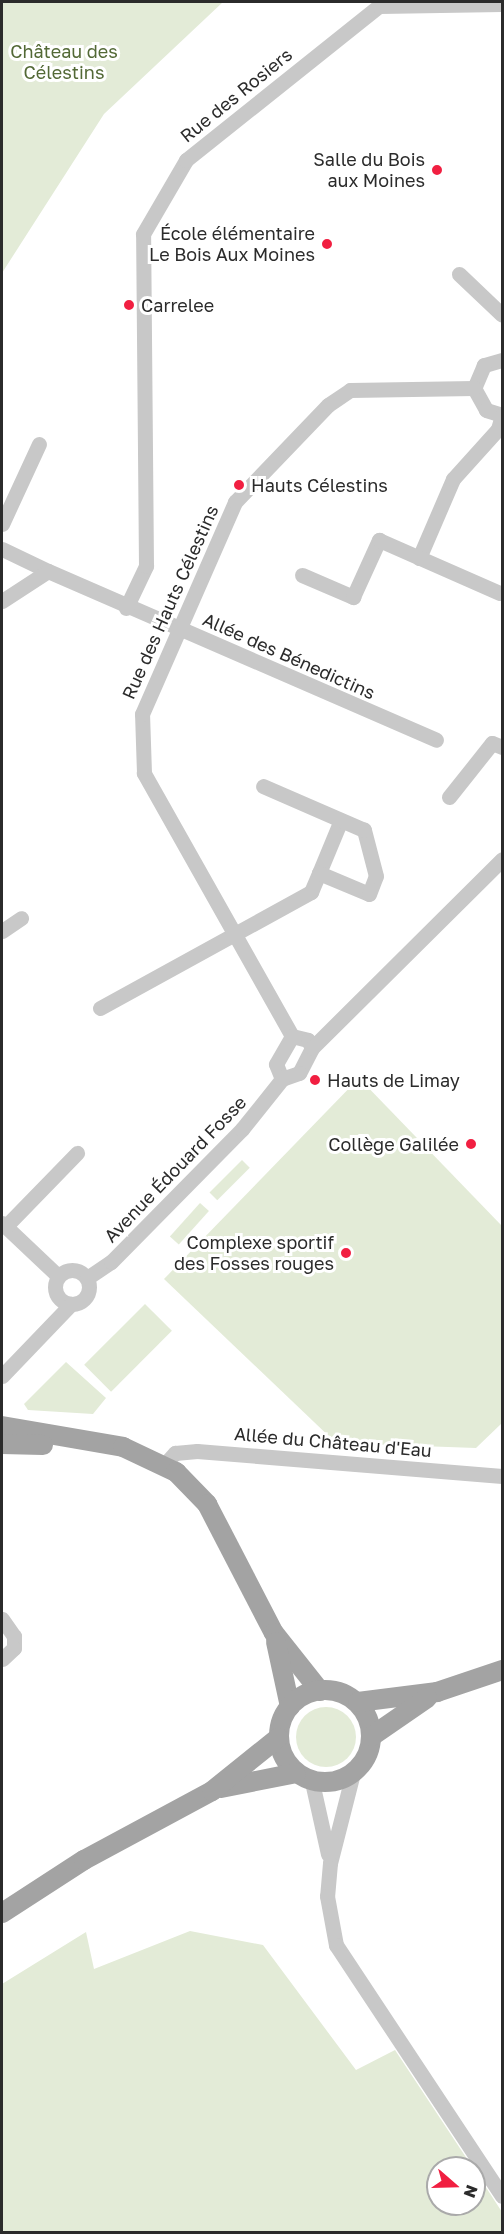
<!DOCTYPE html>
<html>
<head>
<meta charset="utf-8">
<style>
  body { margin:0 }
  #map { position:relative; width:504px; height:2234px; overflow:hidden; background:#fff; font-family:"Golos Text",sans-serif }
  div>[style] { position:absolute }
  .green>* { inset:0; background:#e3ebd7; transform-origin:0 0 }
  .round { border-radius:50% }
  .minor>* { height:15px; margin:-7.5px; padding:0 7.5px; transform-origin:7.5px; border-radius:7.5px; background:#c8c8c8 }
  .minor>.ring { margin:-7.5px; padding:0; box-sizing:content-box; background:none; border:15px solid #c8c8c8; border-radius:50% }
  .major>* { height:20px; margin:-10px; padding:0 10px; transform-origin:10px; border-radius:10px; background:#a3a3a3 }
  .major>.ring { margin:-10px; padding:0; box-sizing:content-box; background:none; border:20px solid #a3a3a3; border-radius:50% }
  .dots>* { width:16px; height:16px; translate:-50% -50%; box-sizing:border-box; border:3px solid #fff; border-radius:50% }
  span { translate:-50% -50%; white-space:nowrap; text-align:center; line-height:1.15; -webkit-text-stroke:6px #fff; paint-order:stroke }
  .park-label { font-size:18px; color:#536936 }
  .street-label { font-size:18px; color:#2b2b2b }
  .poi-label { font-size:18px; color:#2b2b2b }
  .right { translate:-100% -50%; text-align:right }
  .left { translate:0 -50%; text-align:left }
  .frame { position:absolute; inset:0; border:3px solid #2b2b2b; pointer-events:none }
  .north { position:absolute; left:426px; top:2156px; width:60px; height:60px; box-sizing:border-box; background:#fff; border:2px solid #aaa; border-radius:50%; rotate:110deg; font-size:16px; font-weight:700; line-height:24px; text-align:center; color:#2b2b2b }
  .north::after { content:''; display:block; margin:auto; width:21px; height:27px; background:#f11f41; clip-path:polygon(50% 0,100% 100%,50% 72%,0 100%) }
</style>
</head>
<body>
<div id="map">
  <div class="green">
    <i style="clip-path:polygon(2px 2px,223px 2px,104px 114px,2px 273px)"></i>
    <i style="clip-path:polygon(359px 1078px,502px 1226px,502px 1423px,476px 1448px,336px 1443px,164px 1279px)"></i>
    <i style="left:242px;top:1160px;width:11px;height:46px;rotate:45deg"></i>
    <i style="left:200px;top:1203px;width:12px;height:45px;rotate:42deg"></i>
    <i style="left:145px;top:1304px;width:38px;height:86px;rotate:45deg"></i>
    <i style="clip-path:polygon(66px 1362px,106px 1398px,93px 1414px,28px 1410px,24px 1404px)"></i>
    <i class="round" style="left:296px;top:1707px;width:60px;height:60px"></i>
    <i style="clip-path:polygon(190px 1931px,263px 1945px,356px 2070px,395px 2050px,473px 2168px,438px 2168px,438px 2204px,474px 2204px,474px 2169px,502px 2212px,502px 2232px,2px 2232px,2px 1984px,86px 1932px,94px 1969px)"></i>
  </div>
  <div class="minor">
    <i style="left:459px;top:274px;width:59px;rotate:43.6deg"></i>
    <i style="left:502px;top:360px;width:19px;rotate:164deg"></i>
    <i style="left:484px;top:365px;width:25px;rotate:113deg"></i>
    <i style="left:474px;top:388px;width:25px;rotate:61deg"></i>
    <i style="left:486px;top:410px;width:17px;rotate:17deg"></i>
    <i style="left:2px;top:524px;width:88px;rotate:-65.2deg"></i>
    <i style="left:2px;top:549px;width:51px;rotate:25.6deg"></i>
    <i style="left:419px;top:558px;width:86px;rotate:-66.7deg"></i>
    <i style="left:453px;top:479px;width:67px;rotate:-48deg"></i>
    <i style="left:498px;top:429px;width:15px;rotate:-74deg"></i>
    <i style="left:302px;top:575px;width:56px;rotate:23.3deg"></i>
    <i style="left:353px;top:597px;width:63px;rotate:-65.5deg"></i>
    <i style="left:379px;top:540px;width:132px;rotate:23.7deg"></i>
    <i style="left:2px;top:601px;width:55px;rotate:-33.1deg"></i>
    <i style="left:48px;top:571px;width:423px;rotate:23.5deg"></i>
    <i style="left:126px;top:608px;width:47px;rotate:-64.5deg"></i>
    <i style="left:146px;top:566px;width:332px;rotate:-90.5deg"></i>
    <i style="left:143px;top:234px;width:86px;rotate:-59.8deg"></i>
    <i style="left:186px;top:160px;width:247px;rotate:-38.6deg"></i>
    <i style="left:379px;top:6px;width:123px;rotate:-0.9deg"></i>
    <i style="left:449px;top:797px;width:69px;rotate:-51.5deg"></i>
    <i style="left:492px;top:743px;width:11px;rotate:22deg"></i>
    <i style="left:319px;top:873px;width:57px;rotate:-67.5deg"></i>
    <i style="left:2px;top:931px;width:23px;rotate:-34deg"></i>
    <i style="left:100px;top:1008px;width:241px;rotate:-28.8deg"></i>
    <i style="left:311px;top:892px;width:21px;rotate:-67deg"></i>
    <i style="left:319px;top:873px;width:54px;rotate:22.8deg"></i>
    <i style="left:369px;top:894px;width:19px;rotate:-69deg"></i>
    <i style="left:376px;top:876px;width:48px;rotate:-104.6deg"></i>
    <i style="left:364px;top:830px;width:110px;rotate:-156.5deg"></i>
    <i style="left:292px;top:1036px;width:302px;rotate:-119.4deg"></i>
    <i style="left:144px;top:773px;width:59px;rotate:-91.9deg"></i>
    <i style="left:142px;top:714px;width:232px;rotate:-66.3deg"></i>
    <i style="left:235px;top:502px;width:134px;rotate:-46.2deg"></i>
    <i style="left:328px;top:405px;width:27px;rotate:-34deg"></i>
    <i style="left:350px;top:390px;width:124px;rotate:-0.9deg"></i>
    <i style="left:292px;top:1036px;width:16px;rotate:14deg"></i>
    <i style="left:308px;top:1040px;width:9px;rotate:63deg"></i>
    <i style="left:312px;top:1048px;width:28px;rotate:117deg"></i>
    <i style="left:299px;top:1073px;width:18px;rotate:161deg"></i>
    <i style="left:282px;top:1079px;width:16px;rotate:-112deg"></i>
    <i style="left:276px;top:1064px;width:32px;rotate:-60deg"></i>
    <i style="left:312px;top:1048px;width:268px;rotate:-44.8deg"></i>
    <i style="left:2px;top:1223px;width:77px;rotate:43.4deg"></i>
    <i style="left:6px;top:1226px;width:102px;rotate:-45.8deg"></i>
    <i class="ring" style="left:55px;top:1270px;width:19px;height:19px"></i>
    <i style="left:87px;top:1278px;width:29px;rotate:-34deg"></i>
    <i style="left:111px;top:1262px;width:187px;rotate:-45.4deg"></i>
    <i style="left:242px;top:1129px;width:64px;rotate:-51.3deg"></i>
    <i style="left:2px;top:1376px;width:100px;rotate:-46.2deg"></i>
    <i style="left:165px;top:1464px;width:15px;rotate:-48deg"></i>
    <i style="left:175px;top:1453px;width:22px;rotate:-5deg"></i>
    <i style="left:197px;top:1451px;width:306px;rotate:4.7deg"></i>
    <i style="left:2px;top:1619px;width:21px;rotate:55deg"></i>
    <i style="left:14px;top:1636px;width:12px;rotate:90deg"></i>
    <i style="left:14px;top:1648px;width:16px;rotate:137deg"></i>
    <i style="left:353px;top:1773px;width:93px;rotate:104.3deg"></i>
    <i style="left:330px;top:1863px;width:33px;rotate:95deg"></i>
    <i style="left:327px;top:1896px;width:50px;rotate:79.6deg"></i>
    <i style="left:336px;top:1945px;width:301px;rotate:56.5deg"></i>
    <i style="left:312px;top:1782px;width:74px;rotate:77.5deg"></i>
  </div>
  <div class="major">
    <i style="left:2px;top:1426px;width:123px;rotate:9.8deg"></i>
    <i style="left:123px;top:1447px;width:59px;rotate:25.3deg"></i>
    <i style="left:176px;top:1472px;width:45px;rotate:45.9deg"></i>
    <i style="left:207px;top:1504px;width:145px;rotate:62.6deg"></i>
    <i style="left:274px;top:1633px;width:74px;rotate:51.6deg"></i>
    <i style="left:2px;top:1444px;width:41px;rotate:1.4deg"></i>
    <i style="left:276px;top:1642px;width:66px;rotate:77.8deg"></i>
    <i class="ring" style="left:279px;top:1690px;width:72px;height:72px"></i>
    <i style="left:358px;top:1702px;width:80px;rotate:-7.2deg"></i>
    <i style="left:437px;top:1692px;width:69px;rotate:-18.7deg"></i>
    <i style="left:372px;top:1736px;width:67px;rotate:-34.6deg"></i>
    <i style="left:221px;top:1788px;width:76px;rotate:-11.3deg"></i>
    <i style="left:2px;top:1913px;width:98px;rotate:-32.9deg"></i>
    <i style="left:84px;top:1860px;width:145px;rotate:-28.3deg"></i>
    <i style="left:212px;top:1791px;width:85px;rotate:-38.8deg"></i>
  </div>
  <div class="dots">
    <i style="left:437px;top:170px;background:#f11f41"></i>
    <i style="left:327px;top:244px;background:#f11f41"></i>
    <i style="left:129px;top:305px;background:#f11f41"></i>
    <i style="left:239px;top:485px;background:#f11f41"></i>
    <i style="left:315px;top:1080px;background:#f11f41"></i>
    <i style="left:471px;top:1144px;background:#f11f41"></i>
    <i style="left:346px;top:1253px;background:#f11f41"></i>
  </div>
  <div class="park-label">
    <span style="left:64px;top:62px">Château des<br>Célestins</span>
  </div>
  <div class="street-label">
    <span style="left:236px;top:95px;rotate:-39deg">Rue des Rosiers</span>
    <span style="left:170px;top:602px;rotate:-66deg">Rue des Hauts Célestins</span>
    <span style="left:289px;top:656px;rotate:24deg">Allée des Bénedictins</span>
    <span style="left:175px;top:1169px;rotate:-46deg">Avenue Édouard Fosse</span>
    <span style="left:333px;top:1442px;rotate:5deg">Allée du Château d'Eau</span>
  </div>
  <div class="poi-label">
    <span class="right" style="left:425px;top:170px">Salle du Bois<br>aux Moines</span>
    <span class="right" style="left:315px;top:244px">École élémentaire<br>Le Bois Aux Moines</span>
    <span class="left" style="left:141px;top:305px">Carrelee</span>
    <span class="left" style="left:251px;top:485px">Hauts Célestins</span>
    <span class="left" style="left:327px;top:1080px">Hauts de Limay</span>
    <span class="right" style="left:459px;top:1144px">Collège Galilée</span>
    <span class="right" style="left:334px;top:1253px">Complexe sportif<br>des Fosses rouges</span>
  </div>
  <div class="frame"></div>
  <div class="north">N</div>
</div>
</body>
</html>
